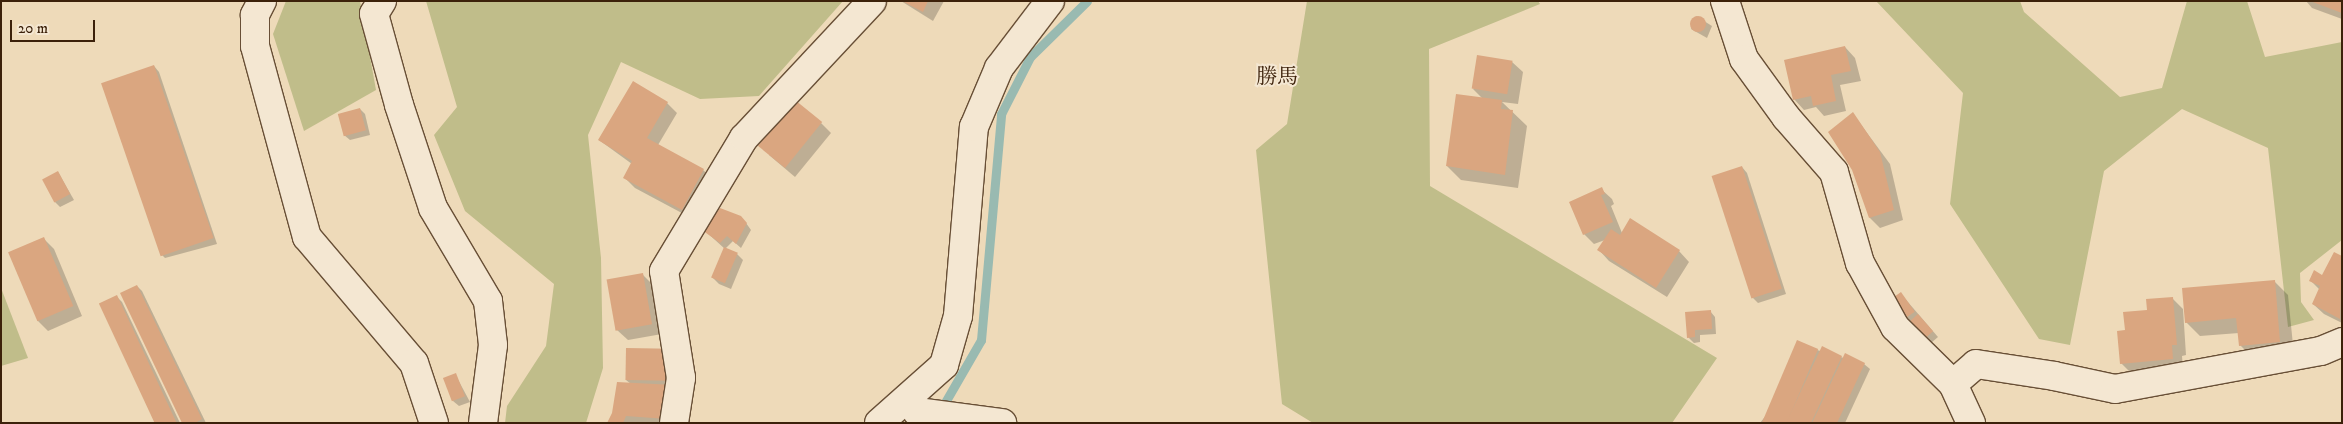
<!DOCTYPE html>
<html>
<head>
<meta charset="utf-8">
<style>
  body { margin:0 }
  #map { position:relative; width:2343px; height:424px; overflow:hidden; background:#eedab9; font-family:"IM FELL DW Pica","Noto Serif JP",serif }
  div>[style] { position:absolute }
  .green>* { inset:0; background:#c0bd8a }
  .shadow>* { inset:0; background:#0003 }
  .stream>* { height:9px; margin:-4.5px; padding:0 4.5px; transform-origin:4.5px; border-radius:4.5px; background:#99bab1 }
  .building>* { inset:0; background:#daa680; transform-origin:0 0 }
  .round { border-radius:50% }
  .roads { filter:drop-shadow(1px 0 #684f36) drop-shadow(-1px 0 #684f36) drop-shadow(0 1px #684f36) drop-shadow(0 -1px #684f36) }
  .minor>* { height:28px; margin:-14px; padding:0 14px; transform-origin:14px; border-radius:14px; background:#f4e7d2 }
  span { translate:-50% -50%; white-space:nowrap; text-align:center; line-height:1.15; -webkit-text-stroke:4px #f4e7d2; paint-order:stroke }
  .quarter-label { font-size:21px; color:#3c210a }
  .frame { position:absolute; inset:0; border:2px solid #3c210a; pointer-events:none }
  .scale { position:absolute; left:10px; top:20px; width:85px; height:22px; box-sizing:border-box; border:2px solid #3c210a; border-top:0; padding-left:6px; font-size:15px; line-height:18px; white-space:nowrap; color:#3c210a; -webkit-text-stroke:4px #f4e7d2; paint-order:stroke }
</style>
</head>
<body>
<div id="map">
  <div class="green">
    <i style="clip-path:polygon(286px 1px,360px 1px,376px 90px,304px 131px,273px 34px)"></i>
    <i style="clip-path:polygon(426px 1px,843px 1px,759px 96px,700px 99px,621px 62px,588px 135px,601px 258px,603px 368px,586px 423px,505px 423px,507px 406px,546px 346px,554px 284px,465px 211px,434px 135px,457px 107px)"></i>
    <i style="clip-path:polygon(1307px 1px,1538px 1px,1540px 4px,1429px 49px,1430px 186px,1717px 358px,1672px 423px,1313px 423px,1282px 404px,1256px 150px,1287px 124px)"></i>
    <i style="clip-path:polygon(1876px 1px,2020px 1px,2024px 12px,2120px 97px,2162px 88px,2187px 1px,2247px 1px,2265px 57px,2342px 42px,2342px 240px,2300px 273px,2301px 302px,2314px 320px,2288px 327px,2268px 148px,2182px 109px,2104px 171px,2070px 345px,2039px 339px,1950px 204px,1963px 93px)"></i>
    <i style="clip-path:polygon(1px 288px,28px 358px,1px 366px)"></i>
  </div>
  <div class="shadow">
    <i style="clip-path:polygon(901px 1px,944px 1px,933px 21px)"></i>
    <i style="clip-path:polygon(2306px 1px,2342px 1px,2342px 19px,2312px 8px)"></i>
    <i style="clip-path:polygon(1696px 16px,1712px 26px,1707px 38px,1691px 29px)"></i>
    <i style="clip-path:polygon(1845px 47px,1855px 58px,1861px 81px,1840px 85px,1846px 111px,1824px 116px,1816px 107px,1804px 110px,1794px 99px)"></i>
    <i style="clip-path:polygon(1512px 62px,1523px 72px,1518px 104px,1502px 102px,1527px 126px,1518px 188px,1461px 180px,1447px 166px,1483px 99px,1473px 89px)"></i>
    <i style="clip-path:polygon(154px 66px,159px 72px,217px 244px,165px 258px,160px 253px)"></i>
    <i style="clip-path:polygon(667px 103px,677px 113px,658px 145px,703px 170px,714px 180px,693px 219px,635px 188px,625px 178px,632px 164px,599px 140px)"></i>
    <i style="clip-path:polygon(360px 109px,365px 114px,370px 135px,350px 140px,344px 135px)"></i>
    <i style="clip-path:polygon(1853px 114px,1890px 164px,1903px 220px,1880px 228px,1870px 218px)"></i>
    <i style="clip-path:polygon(821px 123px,831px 133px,795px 177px,769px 155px)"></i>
    <i style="clip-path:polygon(1742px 167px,1747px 173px,1786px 294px,1758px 303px,1752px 297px)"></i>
    <i style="clip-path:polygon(58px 172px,74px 200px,60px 207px,55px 202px)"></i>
    <i style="clip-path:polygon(1601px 189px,1612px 199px,1614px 204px,1611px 206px,1622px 233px,1679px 251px,1689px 262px,1667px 297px,1609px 261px,1599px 250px,1605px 240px,1594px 244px,1584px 234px)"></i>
    <i style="clip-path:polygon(746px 223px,751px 230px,741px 248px,733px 241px,725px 249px,704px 230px)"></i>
    <i style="clip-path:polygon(44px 239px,54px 249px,82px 316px,48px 331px,37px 320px)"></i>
    <i style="clip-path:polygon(737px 254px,743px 260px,731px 289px,719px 284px,713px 278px)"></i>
    <i style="clip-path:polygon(2342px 257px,2342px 323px,2324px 314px,2313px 304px,2320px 290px,2310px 280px,2323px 277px)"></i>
    <i style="clip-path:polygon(642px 274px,653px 285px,662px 334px,628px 340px,617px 330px)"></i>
    <i style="clip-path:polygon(2274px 281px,2288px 295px,2294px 355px,2254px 359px,2240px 345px,2239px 333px,2200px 336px,2186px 322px)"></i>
    <i style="clip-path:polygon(137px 286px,142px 291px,206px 423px,184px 423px)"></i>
    <i style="clip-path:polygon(1901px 294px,1938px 337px,1931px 343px,1905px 318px)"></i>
    <i style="clip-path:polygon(116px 296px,122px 302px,180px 423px,158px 423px)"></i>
    <i style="clip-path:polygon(2172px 298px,2183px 309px,2186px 355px,2182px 356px,2183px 369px,2132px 374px,2121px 363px,2148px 311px)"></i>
    <i style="clip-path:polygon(1710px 311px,1715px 317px,1716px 334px,1700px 335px,1700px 342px,1694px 343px,1688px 337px)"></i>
    <i style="clip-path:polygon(670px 350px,678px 423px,608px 423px,631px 384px,626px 380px)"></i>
    <i style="clip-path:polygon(1817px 350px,1864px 364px,1870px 369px,1845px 423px,1760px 423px)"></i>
    <i style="clip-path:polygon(455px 374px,470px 402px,459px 406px,453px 401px)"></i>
  </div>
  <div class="stream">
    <i style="left:940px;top:411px;width:82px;rotate:-60deg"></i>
    <i style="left:981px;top:340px;width:227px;rotate:-84.9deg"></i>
    <i style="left:1001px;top:114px;width:64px;rotate:-63deg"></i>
    <i style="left:1030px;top:57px;width:80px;rotate:-44.5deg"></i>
  </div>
  <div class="building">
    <i style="clip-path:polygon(902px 1px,928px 1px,923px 12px)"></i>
    <i style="clip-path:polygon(2310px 1px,2342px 1px,2342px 13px)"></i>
    <i class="round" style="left:1690px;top:16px;width:16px;height:16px"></i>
    <i style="clip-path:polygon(1845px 46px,1851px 71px,1831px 75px,1836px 101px,1813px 106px,1811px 96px,1793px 100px,1784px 60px)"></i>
    <i style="left:1477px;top:55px;width:36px;height:34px;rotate:9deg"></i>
    <i style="left:154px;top:65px;width:183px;height:56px;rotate:71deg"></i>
    <i style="clip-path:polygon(633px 81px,668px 102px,647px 138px,704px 169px,682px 210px,623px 178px,632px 161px,598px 140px)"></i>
    <i style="clip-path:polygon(1456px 94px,1502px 100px,1501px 109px,1513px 110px,1505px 175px,1446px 166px)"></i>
    <i style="left:795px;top:100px;width:35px;height:59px;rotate:39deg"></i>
    <i style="left:360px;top:108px;width:23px;height:23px;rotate:75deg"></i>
    <i style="clip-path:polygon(1853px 112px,1880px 152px,1894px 210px,1869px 218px,1852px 170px,1828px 132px)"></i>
    <i style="left:1742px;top:166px;width:129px;height:32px;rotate:72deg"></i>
    <i style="left:58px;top:171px;width:26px;height:18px;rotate:62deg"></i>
    <i style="clip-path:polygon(1602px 187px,1605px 194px,1601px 195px,1613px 222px,1583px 235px,1569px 202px)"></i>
    <i style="clip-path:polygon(720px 208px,741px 216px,747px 223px,736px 244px,727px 236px,720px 243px,702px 230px)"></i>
    <i style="clip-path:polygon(1630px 218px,1680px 250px,1656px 288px,1597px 250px,1611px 229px,1620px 235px)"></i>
    <i style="left:44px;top:237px;width:75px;height:39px;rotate:67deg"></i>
    <i style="left:724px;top:247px;width:15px;height:33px;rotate:23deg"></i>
    <i style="clip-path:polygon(2334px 252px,2342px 256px,2340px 319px,2312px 304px,2320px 286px,2309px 281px,2314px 270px,2322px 275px)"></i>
    <i style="left:643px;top:273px;width:52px;height:37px;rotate:80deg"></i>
    <i style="clip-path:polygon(2275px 280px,2280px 342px,2239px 346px,2236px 318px,2185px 323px,2182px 288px)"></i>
    <i style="clip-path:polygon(137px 285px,202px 419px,195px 423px,182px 423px,120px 293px)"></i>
    <i style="left:1901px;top:292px;width:24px;height:13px;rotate:55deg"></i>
    <i style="left:117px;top:295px;width:142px;height:20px;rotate:65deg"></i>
    <i style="clip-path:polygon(2173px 297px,2177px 345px,2172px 345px,2173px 359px,2120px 364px,2117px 331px,2125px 330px,2123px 312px,2147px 310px,2146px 299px)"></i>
    <i style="clip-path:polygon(1711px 310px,1712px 329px,1695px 330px,1695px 337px,1687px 338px,1685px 312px)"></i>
    <i style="left:1918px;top:314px;width:23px;height:11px;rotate:49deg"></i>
    <i style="left:1797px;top:340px;width:23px;height:92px;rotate:23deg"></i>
    <i style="clip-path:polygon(1822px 346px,1842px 356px,1811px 423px,1786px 423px)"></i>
    <i style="left:626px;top:348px;width:45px;height:32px;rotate:1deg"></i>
    <i style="clip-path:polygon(1845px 353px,1865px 363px,1837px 423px,1812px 423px)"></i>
    <i style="left:456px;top:373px;width:25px;height:14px;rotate:69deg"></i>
    <i style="clip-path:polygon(617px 382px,673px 385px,667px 419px,626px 416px,623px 423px,607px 423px,612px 413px)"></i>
  </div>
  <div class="roads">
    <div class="minor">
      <i style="left:262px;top:1px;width:16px;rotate:117deg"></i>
      <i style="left:255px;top:15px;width:31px;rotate:90deg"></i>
      <i style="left:255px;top:46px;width:198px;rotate:74.8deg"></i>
      <i style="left:307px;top:237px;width:165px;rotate:49.7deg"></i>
      <i style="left:414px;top:363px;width:63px;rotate:71.6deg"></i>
      <i style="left:382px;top:1px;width:15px;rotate:122deg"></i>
      <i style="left:374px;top:14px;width:94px;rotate:74.6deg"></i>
      <i style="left:399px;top:105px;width:108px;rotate:71.7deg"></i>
      <i style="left:433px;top:208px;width:108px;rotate:59.4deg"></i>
      <i style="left:488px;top:301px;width:44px;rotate:83.5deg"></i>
      <i style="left:493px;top:345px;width:79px;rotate:97.3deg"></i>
      <i style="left:1725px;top:1px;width:61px;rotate:71.9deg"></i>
      <i style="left:1744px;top:59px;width:72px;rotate:54.1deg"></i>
      <i style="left:1786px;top:117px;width:73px;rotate:48.9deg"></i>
      <i style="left:1834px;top:172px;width:95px;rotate:74.1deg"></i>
      <i style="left:1860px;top:263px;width:73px;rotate:61.3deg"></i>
      <i style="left:1895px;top:327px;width:81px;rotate:44.5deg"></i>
      <i style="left:1953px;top:384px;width:43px;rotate:65.2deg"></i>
      <i style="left:1953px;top:384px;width:30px;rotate:-41deg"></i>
      <i style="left:1976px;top:364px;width:79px;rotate:8.7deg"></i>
      <i style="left:2054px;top:376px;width:62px;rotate:12deg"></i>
      <i style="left:2115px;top:389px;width:209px;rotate:-10.5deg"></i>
      <i style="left:2321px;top:351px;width:23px;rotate:-23deg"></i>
      <i style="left:917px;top:412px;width:86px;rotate:7.4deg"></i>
      <i style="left:674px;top:423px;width:46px;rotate:-81.2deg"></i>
      <i style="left:681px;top:378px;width:108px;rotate:-99deg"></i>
      <i style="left:664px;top:271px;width:155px;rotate:-59deg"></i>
      <i style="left:744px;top:138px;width:187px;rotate:-46.9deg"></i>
      <i style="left:879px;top:423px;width:87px;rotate:-41.7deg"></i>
      <i style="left:944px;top:365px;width:51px;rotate:-74.1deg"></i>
      <i style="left:958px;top:316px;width:190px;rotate:-85.2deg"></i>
      <i style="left:974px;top:127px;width:64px;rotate:-67deg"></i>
      <i style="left:999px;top:68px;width:84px;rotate:-52.7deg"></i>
    </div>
  </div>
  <div class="quarter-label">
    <span style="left:1277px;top:77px">勝馬</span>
  </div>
  <div class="frame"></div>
  <div class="scale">20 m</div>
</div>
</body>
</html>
